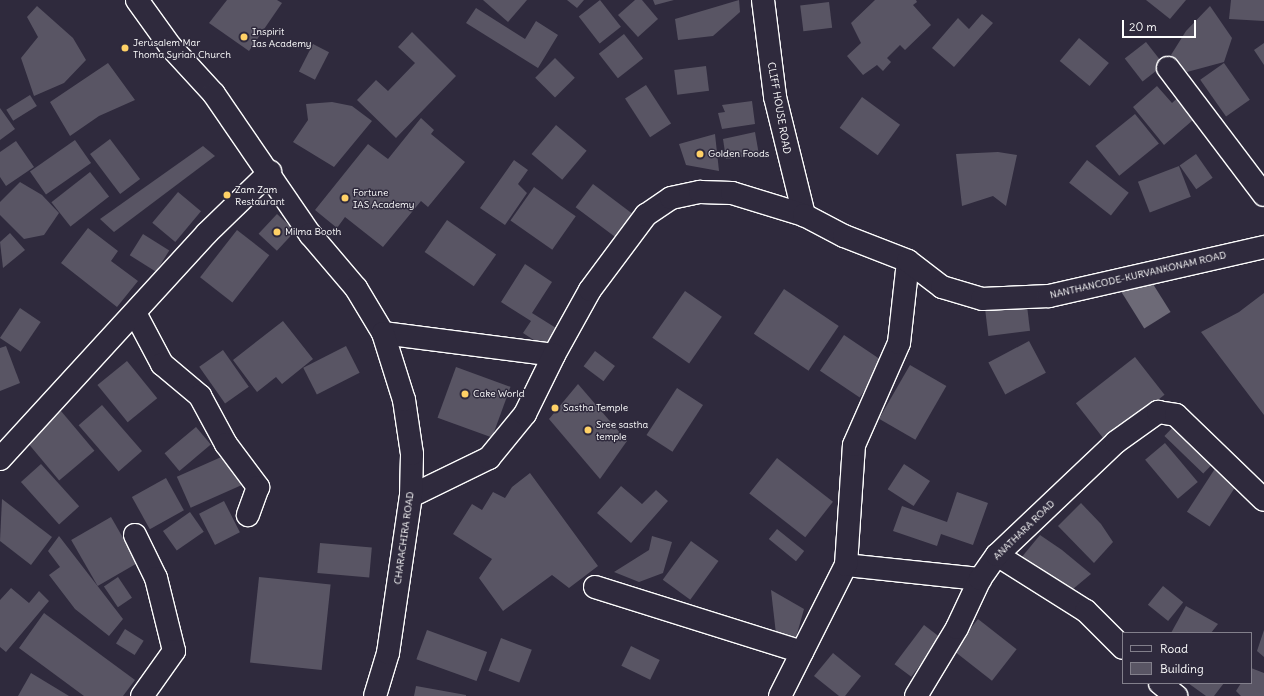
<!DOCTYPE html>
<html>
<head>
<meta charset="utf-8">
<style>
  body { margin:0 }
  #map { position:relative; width:1264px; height:696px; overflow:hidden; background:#2f2a3d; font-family:Delius,sans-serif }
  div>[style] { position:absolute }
  .water>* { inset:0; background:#6d6a77; transform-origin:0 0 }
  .building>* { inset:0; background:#595564; transform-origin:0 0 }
  .roads { filter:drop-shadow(1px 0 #fff) drop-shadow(-1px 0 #fff) drop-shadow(0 1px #fff) drop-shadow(0 -1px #fff) }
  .street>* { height:22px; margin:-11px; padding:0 11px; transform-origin:11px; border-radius:11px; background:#2f2a3d }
  .secondary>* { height:22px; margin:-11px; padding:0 11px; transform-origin:11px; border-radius:11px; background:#2f2a3d }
  .dots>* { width:11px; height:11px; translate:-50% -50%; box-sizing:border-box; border:2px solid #2f2a3d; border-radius:50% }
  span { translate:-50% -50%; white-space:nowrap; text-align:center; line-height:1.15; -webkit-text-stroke:3px #2f2a3d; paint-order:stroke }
  .poi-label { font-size:10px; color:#fff }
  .left { translate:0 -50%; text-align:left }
  .street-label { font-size:10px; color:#fff }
  .legend { position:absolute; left:1122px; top:632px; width:130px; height:52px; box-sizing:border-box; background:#2f2a3d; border:1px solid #827f8b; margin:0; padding:5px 7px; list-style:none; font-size:12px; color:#fff }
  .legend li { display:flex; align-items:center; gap:8px; height:20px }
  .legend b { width:20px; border:1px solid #827f8b }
  .scale { position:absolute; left:1122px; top:20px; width:74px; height:18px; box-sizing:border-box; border:2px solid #fff; border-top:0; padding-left:5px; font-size:12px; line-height:14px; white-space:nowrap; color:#fff; -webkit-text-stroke:3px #2f2a3d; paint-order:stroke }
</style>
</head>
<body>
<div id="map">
  <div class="water">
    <i style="left:1143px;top:268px;width:52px;height:31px;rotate:58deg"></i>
  </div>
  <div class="building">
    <i style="clip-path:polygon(227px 0,277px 0,282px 3px,249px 51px,209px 23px)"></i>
    <i style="clip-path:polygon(483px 0,527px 0,508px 22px)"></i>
    <i style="clip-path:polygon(567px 0,584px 0,577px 8px)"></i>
    <i style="left:600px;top:0;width:34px;height:27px;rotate:52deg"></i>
    <i style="clip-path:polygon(635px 0,642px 0,658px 19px,638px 37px,618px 15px)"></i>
    <i style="clip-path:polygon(653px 0,674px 0,655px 5px)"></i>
    <i style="clip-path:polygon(739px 0,740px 12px,713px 36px,678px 40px,675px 19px)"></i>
    <i style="clip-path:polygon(875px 0,916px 0,917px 2px,913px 5px,931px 25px,905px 50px,900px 45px,887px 58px,891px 62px,883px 71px,877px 65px,863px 75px,847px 56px,861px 43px,851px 23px)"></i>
    <i style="clip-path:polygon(1146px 0,1186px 0,1170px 19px)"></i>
    <i style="clip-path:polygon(1231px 0,1264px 0,1264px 21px,1229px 19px)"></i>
    <i style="left:829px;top:2px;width:26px;height:29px;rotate:83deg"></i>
    <i style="clip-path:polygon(37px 6px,73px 38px,86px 60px,64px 83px,34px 96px,21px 58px,38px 37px,27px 17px)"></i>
    <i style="clip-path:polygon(1210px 6px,1232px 38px,1224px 62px,1187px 72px,1171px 55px,1186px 31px)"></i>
    <i style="clip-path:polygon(476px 8px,525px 39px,536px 21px,558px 35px,538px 68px,466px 23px)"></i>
    <i style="clip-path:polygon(982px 14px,993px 23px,954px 67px,932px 48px,958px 18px,969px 29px)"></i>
    <i style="clip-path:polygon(412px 32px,456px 76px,396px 138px,357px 100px,376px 80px,388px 91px,415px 63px,398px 47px)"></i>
    <i style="left:624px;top:34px;width:31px;height:32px;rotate:52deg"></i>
    <i style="left:1079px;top:38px;width:39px;height:30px;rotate:40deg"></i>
    <i style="left:1146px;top:42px;width:29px;height:27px;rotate:52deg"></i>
    <i style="clip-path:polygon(1264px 43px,1264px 65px,1254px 50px)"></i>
    <i style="left:313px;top:44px;width:18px;height:31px;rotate:27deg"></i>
    <i style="left:555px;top:58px;width:28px;height:28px;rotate:45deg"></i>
    <i style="clip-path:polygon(108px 63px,135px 100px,99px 116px,70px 136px,50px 102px)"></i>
    <i style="left:1224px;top:63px;width:45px;height:29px;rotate:55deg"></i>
    <i style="left:706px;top:66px;width:25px;height:32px;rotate:83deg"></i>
    <i style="left:646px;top:85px;width:46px;height:25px;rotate:57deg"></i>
    <i style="clip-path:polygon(1157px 86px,1172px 103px,1183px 93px,1200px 114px,1164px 145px,1133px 107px)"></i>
    <i style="left:30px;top:95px;width:13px;height:28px;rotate:58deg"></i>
    <i style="left:862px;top:97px;width:47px;height:38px;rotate:36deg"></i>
    <i style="clip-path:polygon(752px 101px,755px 124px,722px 129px,718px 113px,725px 112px,722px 105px)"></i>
    <i style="clip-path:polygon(332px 102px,352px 106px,372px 121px,334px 167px,293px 142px,308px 120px,306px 104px)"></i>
    <i style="clip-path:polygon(0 108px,15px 129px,0 140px)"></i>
    <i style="left:1135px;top:114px;width:38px;height:51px;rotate:51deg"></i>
    <i style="clip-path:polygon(421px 118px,434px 130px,431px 134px,465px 162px,428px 207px,421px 201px,383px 247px,345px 217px,337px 228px,315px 210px,368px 144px,388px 159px)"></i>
    <i style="left:556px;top:125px;width:40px;height:38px;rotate:40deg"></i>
    <i style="clip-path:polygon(755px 132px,759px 155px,726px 159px,723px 139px)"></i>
    <i style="clip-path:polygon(715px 134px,719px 171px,686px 165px,679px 144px)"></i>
    <i style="left:110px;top:139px;width:50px;height:25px;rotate:53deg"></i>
    <i style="left:75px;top:140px;width:28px;height:55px;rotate:55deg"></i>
    <i style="clip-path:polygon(16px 141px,34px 167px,6px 186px,0 177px,0 152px)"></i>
    <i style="clip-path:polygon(203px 146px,215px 156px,114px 232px,100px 219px)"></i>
    <i style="clip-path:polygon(998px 152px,1017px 155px,1006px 206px,993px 196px,962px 206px,956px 154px)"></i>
    <i style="left:1196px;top:154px;width:29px;height:20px;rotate:55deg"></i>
    <i style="clip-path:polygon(514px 160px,528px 170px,518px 184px,527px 193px,505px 225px,480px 208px)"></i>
    <i style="left:1087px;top:160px;width:53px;height:29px;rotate:38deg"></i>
    <i style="left:1179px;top:166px;width:33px;height:44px;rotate:69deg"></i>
    <i style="left:90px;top:172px;width:31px;height:49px;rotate:52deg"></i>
    <i style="clip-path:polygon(20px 182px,42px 195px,59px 213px,44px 235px,24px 239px,0 215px,0 202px)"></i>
    <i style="left:593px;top:184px;width:56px;height:29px;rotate:37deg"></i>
    <i style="left:534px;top:187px;width:51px;height:41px;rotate:35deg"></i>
    <i style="left:178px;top:192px;width:30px;height:40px;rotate:40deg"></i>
    <i style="left:277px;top:214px;width:25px;height:27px;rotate:43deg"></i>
    <i style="left:447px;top:220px;width:60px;height:39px;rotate:35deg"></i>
    <i style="clip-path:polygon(88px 228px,118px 251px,111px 261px,138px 281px,117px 307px,61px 263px)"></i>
    <i style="left:237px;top:230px;width:41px;height:60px;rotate:38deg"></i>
    <i style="clip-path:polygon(10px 233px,25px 250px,3px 268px,0 242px)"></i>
    <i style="left:143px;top:234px;width:31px;height:25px;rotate:32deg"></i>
    <i style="clip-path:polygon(525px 264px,552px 282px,532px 313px,564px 333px,552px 352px,523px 333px,531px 321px,501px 302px)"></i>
    <i style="left:784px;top:289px;width:66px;height:54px;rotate:34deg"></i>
    <i style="left:685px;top:291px;width:45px;height:57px;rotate:35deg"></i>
    <i style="clip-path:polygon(1264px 293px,1264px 415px,1201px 332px,1239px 312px)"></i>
    <i style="left:1027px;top:306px;width:25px;height:42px;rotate:83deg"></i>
    <i style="left:20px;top:308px;width:25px;height:36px;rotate:34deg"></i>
    <i style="clip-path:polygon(283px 321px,313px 359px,282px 384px,276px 377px,257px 392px,233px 360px)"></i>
    <i style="left:844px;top:335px;width:48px;height:43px;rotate:34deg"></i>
    <i style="left:1029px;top:341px;width:36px;height:46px;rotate:62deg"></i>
    <i style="clip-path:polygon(6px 346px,20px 383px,0 391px,0 348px)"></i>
    <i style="left:346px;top:346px;width:30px;height:48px;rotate:63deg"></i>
    <i style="left:223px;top:350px;width:45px;height:29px;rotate:55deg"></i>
    <i style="left:595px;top:351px;width:25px;height:19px;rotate:37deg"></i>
    <i style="left:1135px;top:357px;width:48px;height:75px;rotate:52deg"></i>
    <i style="left:127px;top:361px;width:48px;height:38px;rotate:51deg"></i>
    <i style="left:910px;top:365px;width:42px;height:62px;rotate:30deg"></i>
    <i style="left:456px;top:367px;width:58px;height:54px;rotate:20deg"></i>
    <i style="clip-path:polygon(578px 384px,627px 441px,600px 479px,549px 419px)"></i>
    <i style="left:677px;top:388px;width:31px;height:56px;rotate:33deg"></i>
    <i style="left:102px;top:405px;width:61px;height:31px;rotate:49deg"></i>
    <i style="left:61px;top:411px;width:52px;height:46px;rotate:50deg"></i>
    <i style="left:1179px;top:421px;width:54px;height:21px;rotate:44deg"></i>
    <i style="left:196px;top:427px;width:23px;height:41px;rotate:50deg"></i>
    <i style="left:1165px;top:443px;width:51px;height:26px;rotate:50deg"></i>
    <i style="left:228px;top:454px;width:34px;height:56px;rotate:66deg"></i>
    <i style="left:777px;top:458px;width:71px;height:45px;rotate:38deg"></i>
    <i style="left:41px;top:464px;width:57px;height:27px;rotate:48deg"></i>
    <i style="left:904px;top:464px;width:31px;height:30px;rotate:33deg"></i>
    <i style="left:1218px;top:464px;width:27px;height:57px;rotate:33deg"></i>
    <i style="clip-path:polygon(530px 473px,598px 566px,569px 588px,552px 575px,503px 611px,479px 578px,492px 559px,453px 534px,472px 504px,482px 510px,493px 492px,505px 498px,512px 487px)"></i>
    <i style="left:166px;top:478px;width:37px;height:39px;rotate:61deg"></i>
    <i style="clip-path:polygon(621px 486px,642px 504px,656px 490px,668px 501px,631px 543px,597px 513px)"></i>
    <i style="clip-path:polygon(957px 492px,988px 503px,973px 545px,941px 534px,937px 546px,893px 531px,902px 506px,947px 522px)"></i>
    <i style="clip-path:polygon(2px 499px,52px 537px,31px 565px,0 541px)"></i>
    <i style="left:224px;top:501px;width:35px;height:28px;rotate:63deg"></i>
    <i style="clip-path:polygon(1081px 503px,1101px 524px,1113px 542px,1094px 563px,1058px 526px)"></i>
    <i style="left:190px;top:512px;width:24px;height:33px;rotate:55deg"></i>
    <i style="left:111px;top:517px;width:53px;height:46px;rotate:60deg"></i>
    <i style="left:777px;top:529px;width:35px;height:13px;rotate:39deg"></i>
    <i style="clip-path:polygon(1040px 535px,1062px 550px,1091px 574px,1073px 589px,1053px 582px,1021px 558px)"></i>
    <i style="clip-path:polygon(59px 536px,123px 619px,109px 636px,75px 609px,49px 575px,60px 567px,48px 551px)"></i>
    <i style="clip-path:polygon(652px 536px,672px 542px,663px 573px,639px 582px,614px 572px,649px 550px)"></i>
    <i style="left:691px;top:541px;width:34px;height:48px;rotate:36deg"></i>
    <i style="left:320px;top:543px;width:52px;height:30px;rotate:5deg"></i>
    <i style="left:118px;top:577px;width:25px;height:17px;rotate:56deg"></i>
    <i style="left:259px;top:577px;width:72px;height:86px;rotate:6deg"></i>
    <i style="left:1163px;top:586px;width:26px;height:24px;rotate:39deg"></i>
    <i style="clip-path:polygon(11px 588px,29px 603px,39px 591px,49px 601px,6px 652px,0 647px,0 600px)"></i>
    <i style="clip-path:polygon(771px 590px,804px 609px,795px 641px,776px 634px)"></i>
    <i style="clip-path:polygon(1186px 606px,1218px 624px,1211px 633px,1171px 633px)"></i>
    <i style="clip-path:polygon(44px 613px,135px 680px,123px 696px,84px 696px,19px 648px)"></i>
    <i style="left:978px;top:619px;width:49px;height:40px;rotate:38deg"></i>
    <i style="left:924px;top:625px;width:21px;height:49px;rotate:37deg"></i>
    <i style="left:125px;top:629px;width:22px;height:17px;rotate:32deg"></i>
    <i style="left:427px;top:630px;width:64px;height:31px;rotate:20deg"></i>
    <i style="clip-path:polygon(1264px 630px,1264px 657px,1257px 651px)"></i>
    <i style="left:501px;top:638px;width:33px;height:35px;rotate:21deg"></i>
    <i style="left:631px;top:646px;width:32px;height:22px;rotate:26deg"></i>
    <i style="clip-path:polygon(833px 653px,861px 676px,845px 696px,839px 696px,814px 676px)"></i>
    <i style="clip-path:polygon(1251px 668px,1264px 673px,1264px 696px,1241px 696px,1236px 691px,1241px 683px,1251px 683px)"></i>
    <i style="clip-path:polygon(31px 673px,69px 696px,18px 696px)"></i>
    <i style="clip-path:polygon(1188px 683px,1224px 683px,1214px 696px,1206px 696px)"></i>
    <i style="clip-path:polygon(416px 686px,466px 695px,466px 696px,414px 696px)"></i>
  </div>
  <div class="roads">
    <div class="street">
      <i style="left:763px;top:0;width:98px;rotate:82.9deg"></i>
      <i style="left:775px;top:97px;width:122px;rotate:76.2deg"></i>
      <i style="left:1168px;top:68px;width:159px;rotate:52.9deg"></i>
      <i style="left:135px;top:313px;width:58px;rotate:62.1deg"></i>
      <i style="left:162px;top:364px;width:50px;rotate:40.1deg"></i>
      <i style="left:200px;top:396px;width:55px;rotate:61.6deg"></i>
      <i style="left:226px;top:444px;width:54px;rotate:53.3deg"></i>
      <i style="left:258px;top:487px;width:30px;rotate:110deg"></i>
      <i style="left:0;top:459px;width:306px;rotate:-47.5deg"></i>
      <i style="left:207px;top:233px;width:88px;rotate:-44.1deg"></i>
      <i style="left:135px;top:535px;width:48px;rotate:64deg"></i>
      <i style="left:156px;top:578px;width:75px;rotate:76.1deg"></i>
      <i style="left:174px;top:651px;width:55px;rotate:125.4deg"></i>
      <i style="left:997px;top:555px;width:105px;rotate:32.2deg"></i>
      <i style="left:1086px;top:611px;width:52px;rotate:45deg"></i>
      <i style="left:846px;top:565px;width:135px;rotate:6deg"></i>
      <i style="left:595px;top:587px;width:217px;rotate:17.4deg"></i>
      <i style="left:1160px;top:683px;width:21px;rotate:39deg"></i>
      <i style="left:780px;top:696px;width:147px;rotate:-63.3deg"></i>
      <i style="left:846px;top:565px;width:120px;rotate:-86.2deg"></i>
      <i style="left:854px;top:445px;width:111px;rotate:-66.2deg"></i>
      <i style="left:899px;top:343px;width:82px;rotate:-83.7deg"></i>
      <i style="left:916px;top:696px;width:79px;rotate:-58.9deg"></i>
      <i style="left:957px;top:628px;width:54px;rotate:-64.9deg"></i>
      <i style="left:980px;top:579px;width:29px;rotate:-55deg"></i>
      <i style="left:997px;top:555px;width:164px;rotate:-43.5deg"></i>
      <i style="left:1116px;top:442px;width:52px;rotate:-35.5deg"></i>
      <i style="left:1158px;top:412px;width:18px;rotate:9deg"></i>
      <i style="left:1176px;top:415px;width:122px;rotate:44deg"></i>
    </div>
    <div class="secondary">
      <i style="left:137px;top:0;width:57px;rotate:54.3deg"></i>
      <i style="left:170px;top:46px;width:65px;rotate:47.5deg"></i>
      <i style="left:214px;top:94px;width:170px;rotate:55.6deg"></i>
      <i style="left:310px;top:234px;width:71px;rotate:49.6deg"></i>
      <i style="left:356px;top:288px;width:52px;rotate:59deg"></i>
      <i style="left:383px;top:333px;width:172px;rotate:7.3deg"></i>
      <i style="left:554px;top:355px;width:74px;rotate:-61deg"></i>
      <i style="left:590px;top:290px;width:94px;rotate:-53.3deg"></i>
      <i style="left:646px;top:215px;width:30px;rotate:-34deg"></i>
      <i style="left:671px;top:198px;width:30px;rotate:-12deg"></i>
      <i style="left:700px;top:192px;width:32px;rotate:2deg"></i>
      <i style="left:732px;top:193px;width:75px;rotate:17deg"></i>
      <i style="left:804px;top:215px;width:45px;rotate:27.7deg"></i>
      <i style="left:844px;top:236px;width:69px;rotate:21.3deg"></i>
      <i style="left:908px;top:261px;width:43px;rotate:37.4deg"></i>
      <i style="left:942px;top:287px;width:42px;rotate:16.7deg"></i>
      <i style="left:982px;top:299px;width:67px;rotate:-2.6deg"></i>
      <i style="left:1049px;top:296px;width:221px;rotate:-12.8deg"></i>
      <i style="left:411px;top:496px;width:87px;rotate:-26deg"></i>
      <i style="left:489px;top:458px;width:57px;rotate:-50.7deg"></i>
      <i style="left:525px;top:414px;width:66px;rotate:-63.8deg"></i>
      <i style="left:375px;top:696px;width:45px;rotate:-73.2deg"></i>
      <i style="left:388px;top:653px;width:159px;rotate:-81.7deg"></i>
      <i style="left:411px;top:496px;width:42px;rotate:-88.6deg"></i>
      <i style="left:412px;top:454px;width:55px;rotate:-98.4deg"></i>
      <i style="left:404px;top:400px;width:70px;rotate:-107.4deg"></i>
    </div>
  </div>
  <div class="dots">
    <i style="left:244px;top:37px;background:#ffd166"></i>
    <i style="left:125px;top:48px;background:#ffd166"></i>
    <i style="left:700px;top:154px;background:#ffd166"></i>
    <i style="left:227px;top:195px;background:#ffd166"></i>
    <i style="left:345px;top:198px;background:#ffd166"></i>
    <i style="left:277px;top:232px;background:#ffd166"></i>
    <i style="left:465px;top:394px;background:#ffd166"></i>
    <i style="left:555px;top:408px;background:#ffd166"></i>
    <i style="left:588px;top:430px;background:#ffd166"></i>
  </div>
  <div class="poi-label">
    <span class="left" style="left:252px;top:37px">Inspirit<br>Ias Academy</span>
    <span class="left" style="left:133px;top:48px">Jerusalem Mar<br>Thoma Syrian Church</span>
    <span class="left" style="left:708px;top:154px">Golden Foods</span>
    <span class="left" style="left:235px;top:195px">Zam Zam<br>Restaurant</span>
    <span class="left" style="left:353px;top:198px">Fortune<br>IAS Academy</span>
    <span class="left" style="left:285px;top:232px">Milma Booth</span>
    <span class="left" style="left:473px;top:394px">Cake World</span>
    <span class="left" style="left:563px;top:408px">Sastha Temple</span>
    <span class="left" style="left:596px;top:430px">Sree sastha<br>temple</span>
  </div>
  <div class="street-label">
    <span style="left:779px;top:108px;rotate:80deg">CLIFF HOUSE ROAD</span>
    <span style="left:1138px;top:275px;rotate:-13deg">NANTHANCODE-KURVANKONAM ROAD</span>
    <span style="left:1024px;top:530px;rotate:-44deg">ANATHARA ROAD</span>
    <span style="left:404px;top:538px;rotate:-82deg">CHARACHIRA ROAD</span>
  </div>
  <ul class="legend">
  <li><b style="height:5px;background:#2f2a3d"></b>Road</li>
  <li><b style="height:11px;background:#595564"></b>Building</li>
  </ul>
  <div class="scale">20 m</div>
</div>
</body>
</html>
